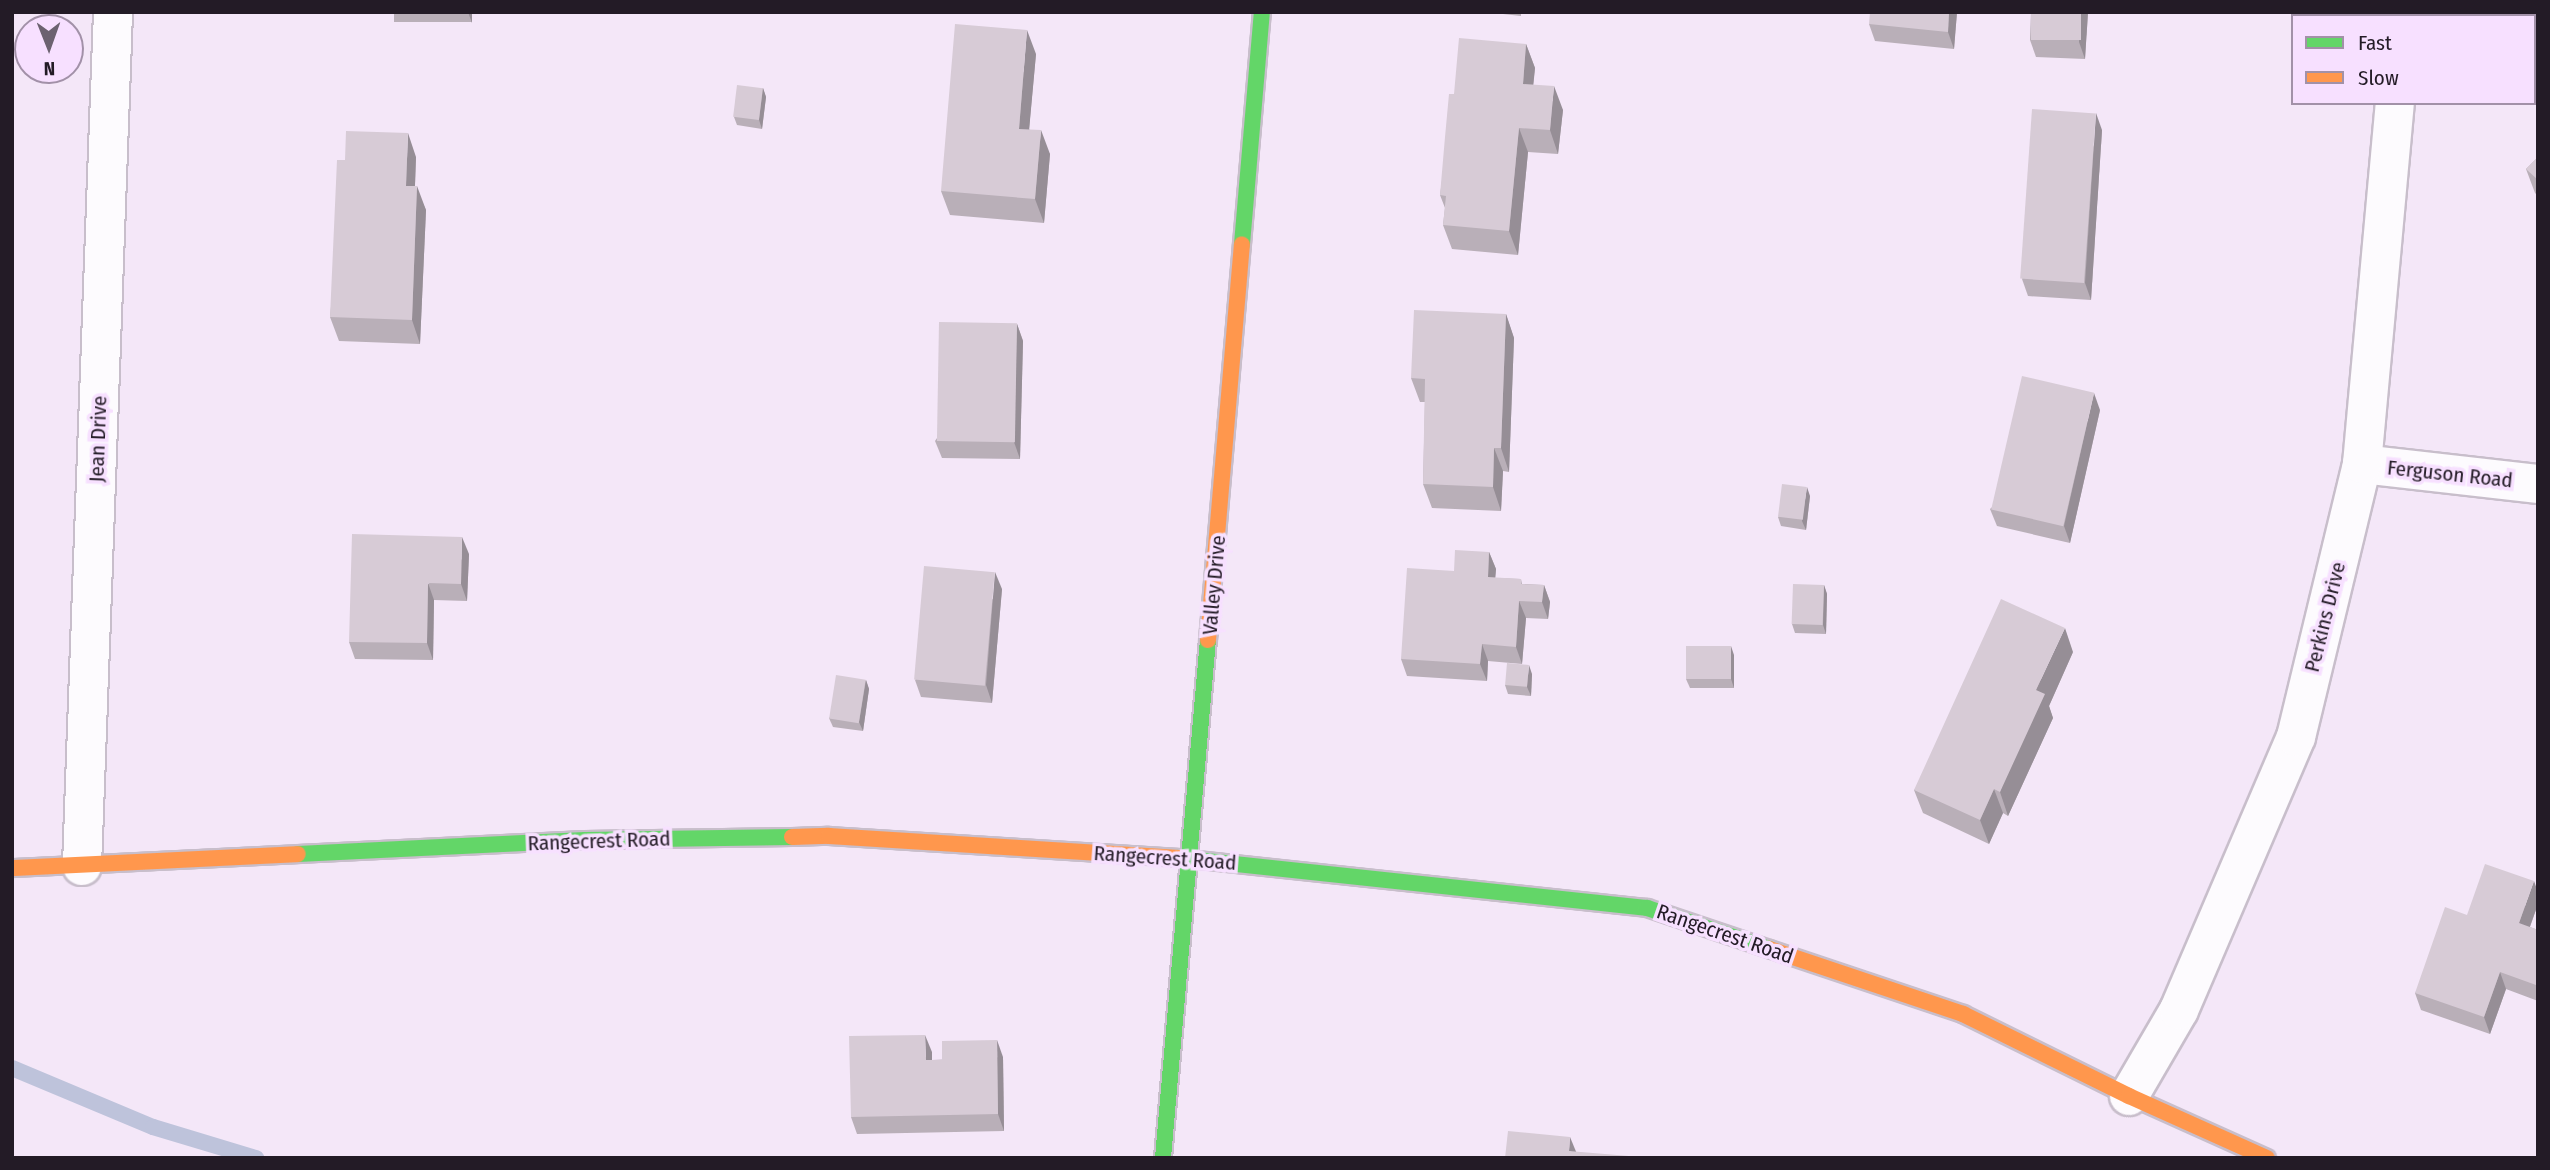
<!DOCTYPE html>
<html>
<head>
<meta charset="utf-8">
<style>
  body { margin:0 }
  #map { position:relative; width:2550px; height:1170px; overflow:hidden; background:#f4e7f8; font-family:"Fira Sans Condensed",sans-serif }
  div>[style] { position:absolute }
  .stream>* { height:16px; margin:-8px; padding:0 8px; transform-origin:8px; border-radius:8px; background:#bec3db }
  .roads { filter:drop-shadow(2px 0 #c8becb) drop-shadow(-2px 0 #c8becb) drop-shadow(0 2px #c8becb) drop-shadow(0 -2px #c8becb) }
  .street>* { height:38px; margin:-19px; padding:0 19px; transform-origin:19px; border-radius:19px; background:#fdfbfe }
  .fast>* { height:16px; margin:-8px; padding:0 8px; transform-origin:8px; border-radius:8px; background:#63d668 }
  .slow>* { height:16px; margin:-8px; padding:0 8px; transform-origin:8px; border-radius:8px; background:#ff974d }
  .wall>* { inset:0; background:#b9afb8; transform-origin:0 0 }
  .shaded-wall>* { inset:0; background:#968e96 }
  .building>* { inset:0; background:#d7cbd6; transform-origin:0 0 }
  span { translate:-50% -50%; white-space:nowrap; text-align:center; line-height:1.15; -webkit-text-stroke:7px #f7e0ff; paint-order:stroke }
  .street-label { font-size:21px; color:#231b26 }
  .frame { position:absolute; inset:0; border:14px solid #231b26; pointer-events:none }
  .legend { position:absolute; left:2291px; top:14px; width:245px; height:91px; box-sizing:border-box; background:#f7e0ff; border:2px solid #a291a8; margin:0; padding:9px 12px; list-style:none; font-size:21px; color:#231b26 }
  .legend li { display:flex; align-items:center; gap:14px; height:35px }
  .legend b { width:35px; border:2px solid #a291a8 }
  .north { position:absolute; left:14px; top:14px; width:70px; height:70px; box-sizing:border-box; background:#f7e0ff; border:2px solid #a291a8; border-radius:50%; rotate:179deg; font-size:19px; font-weight:700; line-height:28px; text-align:center; color:#231b26 }
  .north::after { content:''; display:block; margin:auto; width:24px; height:32px; background:#6c6270; clip-path:polygon(50% 0,100% 100%,50% 72%,0 100%) }
</style>
</head>
<body>
<div id="map">
  <div class="stream">
    <i style="left:12px;top:1068px;width:153px;rotate:22.7deg"></i>
    <i style="left:153px;top:1127px;width:108px;rotate:16.8deg"></i>
  </div>
  <div class="roads">
    <div class="street">
      <i style="left:2403px;top:16px;width:4px;rotate:-90deg"></i>
      <i style="left:2362px;top:464px;width:177px;rotate:6.5deg"></i>
      <i style="left:82px;top:866px;width:855px;rotate:-87.92deg"></i>
      <i style="left:2129px;top:1096px;width:99px;rotate:-59.8deg"></i>
      <i style="left:2179px;top:1010px;width:297px;rotate:-66.8deg"></i>
      <i style="left:2296px;top:737px;width:281px;rotate:-76.4deg"></i>
      <i style="left:2362px;top:464px;width:363px;rotate:-84.8deg"></i>
    </div>
    <div class="fast">
      <i style="left:1242px;top:244px;width:233px;rotate:-85.1deg"></i>
      <i style="left:298px;top:854px;width:287px;rotate:-2.8deg"></i>
      <i style="left:585px;top:840px;width:207px;rotate:-0.8deg"></i>
      <i style="left:1179px;top:858px;width:471px;rotate:6.1deg"></i>
      <i style="left:1647px;top:908px;width:129px;rotate:18.6deg"></i>
      <i style="left:1163px;top:1158px;width:520px;rotate:-85.04deg"></i>
    </div>
    <div class="slow">
      <i style="left:1208px;top:640px;width:397px;rotate:-85.1deg"></i>
      <i style="left:792px;top:837px;width:37px;rotate:-2deg"></i>
      <i style="left:829px;top:836px;width:351px;rotate:3.6deg"></i>
      <i style="left:12px;top:868px;width:286px;rotate:-2.8deg"></i>
      <i style="left:1769px;top:949px;width:205px;rotate:18.5deg"></i>
      <i style="left:1963px;top:1014px;width:185px;rotate:26.3deg"></i>
      <i style="left:2129px;top:1096px;width:151px;rotate:24.2deg"></i>
    </div>
  </div>
  <div class="wall">
    <i style="left:394px;top:12px;width:78px;height:10px"></i>
    <i style="clip-path:polygon(1485px 12px,1521px 12px,1521px 16px)"></i>
    <i style="clip-path:polygon(1957px 12px,1954px 49px,1875px 41px,1869px 24px)"></i>
    <i style="clip-path:polygon(2031px 12px,2088px 12px,2085px 59px,2036px 57px,2030px 40px)"></i>
    <i style="clip-path:polygon(1526px 44px,1535px 68px,1533px 85px,1563px 110px,1558px 154px,1528px 152px,1518px 255px,1452px 249px,1443px 225px,1445px 208px,1440px 195px,1454px 94px)"></i>
    <i style="clip-path:polygon(1036px 54px,1029px 129px,1050px 154px,1044px 223px,950px 215px,941px 191px)"></i>
    <i style="clip-path:polygon(763px 88px,766px 97px,762px 129px,737px 125px,734px 117px)"></i>
    <i style="clip-path:polygon(2102px 130px,2091px 300px,2028px 296px,2022px 279px)"></i>
    <i style="clip-path:polygon(416px 157px,415px 186px,426px 210px,420px 344px,339px 341px,330px 317px,345px 160px)"></i>
    <i style="clip-path:polygon(2538px 157px,2538px 196px,2535px 193px,2526px 169px)"></i>
    <i style="clip-path:polygon(1506px 314px,1514px 338px,1509px 472px,1503px 471px,1501px 511px,1432px 508px,1423px 484px,1425px 402px,1420px 402px,1411px 378px)"></i>
    <i style="clip-path:polygon(1017px 324px,1023px 341px,1020px 459px,942px 458px,935px 441px)"></i>
    <i style="clip-path:polygon(2100px 410px,2070px 543px,1997px 526px,1990px 509px)"></i>
    <i style="clip-path:polygon(1810px 496px,1806px 530px,1781px 526px,1778px 517px)"></i>
    <i style="clip-path:polygon(1489px 552px,1496px 569px,1495px 578px,1521px 579px,1522px 584px,1544px 585px,1550px 602px,1548px 619px,1526px 618px,1522px 664px,1488px 661px,1487px 681px,1407px 676px,1401px 659px,1454px 571px)"></i>
    <i style="clip-path:polygon(469px 554px,467px 601px,434px 600px,433px 660px,355px 659px,349px 642px)"></i>
    <i style="clip-path:polygon(1824px 585px,1827px 594px,1826px 634px,1795px 633px,1792px 624px)"></i>
    <i style="clip-path:polygon(1002px 589px,992px 703px,921px 697px,915px 680px)"></i>
    <i style="clip-path:polygon(2073px 652px,2049px 706px,2053px 718px,2008px 816px,2003px 813px,1989px 844px,1923px 813px,1914px 790px)"></i>
    <i style="clip-path:polygon(1734px 655px,1734px 688px,1690px 688px,1686px 679px)"></i>
    <i style="clip-path:polygon(1532px 674px,1531px 696px,1508px 694px,1505px 685px)"></i>
    <i style="clip-path:polygon(866px 680px,869px 689px,863px 731px,833px 727px,829px 718px)"></i>
    <i style="clip-path:polygon(2538px 904px,2530px 927px,2538px 930px,2538px 1001px,2506px 989px,2490px 1034px,2421px 1010px,2415px 993px,2467px 915px)"></i>
    <i style="clip-path:polygon(932px 1052px,932px 1060px,1003px 1057px,1004px 1131px,857px 1134px,851px 1117px)"></i>
  </div>
  <div class="shaded-wall">
    <i style="clip-path:polygon(468px 12px,472px 12px,472px 23px)"></i>
    <i style="clip-path:polygon(1949px 12px,1957px 12px,1954px 49px,1948px 32px)"></i>
    <i style="clip-path:polygon(2081px 12px,2088px 12px,2085px 59px,2079px 42px)"></i>
    <i style="clip-path:polygon(1027px 30px,1036px 54px,1027px 153px,1019px 129px)"></i>
    <i style="clip-path:polygon(1526px 44px,1535px 68px,1531px 108px,1523px 84px)"></i>
    <i style="clip-path:polygon(1554px 86px,1563px 110px,1558px 154px,1550px 130px)"></i>
    <i style="clip-path:polygon(763px 88px,766px 97px,762px 129px,759px 120px)"></i>
    <i style="clip-path:polygon(2096px 113px,2102px 130px,2091px 300px,2085px 283px)"></i>
    <i style="clip-path:polygon(1519px 128px,1528px 152px,1518px 255px,1509px 231px)"></i>
    <i style="clip-path:polygon(1041px 130px,1050px 154px,1044px 223px,1035px 199px)"></i>
    <i style="clip-path:polygon(408px 133px,416px 157px,414px 210px,406px 186px)"></i>
    <i style="clip-path:polygon(417px 186px,426px 210px,420px 344px,412px 320px)"></i>
    <i style="clip-path:polygon(1506px 314px,1514px 338px,1509px 472px,1501px 448px)"></i>
    <i style="clip-path:polygon(1017px 324px,1023px 341px,1020px 459px,1014px 442px)"></i>
    <i style="clip-path:polygon(2094px 393px,2100px 410px,2070px 543px,2064px 526px)"></i>
    <i style="clip-path:polygon(1494px 448px,1503px 471px,1501px 511px,1493px 487px)"></i>
    <i style="clip-path:polygon(1807px 487px,1810px 496px,1806px 530px,1802px 521px)"></i>
    <i style="clip-path:polygon(462px 537px,469px 554px,467px 601px,461px 584px)"></i>
    <i style="clip-path:polygon(1489px 552px,1496px 569px,1494px 594px,1488px 577px)"></i>
    <i style="clip-path:polygon(995px 572px,1002px 589px,992px 703px,986px 685px)"></i>
    <i style="clip-path:polygon(428px 583px,434px 600px,433px 660px,427px 643px)"></i>
    <i style="clip-path:polygon(1544px 585px,1550px 602px,1548px 619px,1542px 602px)"></i>
    <i style="clip-path:polygon(1824px 585px,1827px 594px,1826px 634px,1823px 625px)"></i>
    <i style="clip-path:polygon(1519px 601px,1526px 618px,1522px 664px,1516px 647px)"></i>
    <i style="clip-path:polygon(2065px 628px,2073px 652px,2049px 706px,2053px 718px,2008px 816px,2000px 792px,2036px 690px)"></i>
    <i style="clip-path:polygon(1482px 644px,1488px 661px,1487px 681px,1480px 664px)"></i>
    <i style="clip-path:polygon(1731px 646px,1734px 655px,1734px 688px,1731px 679px)"></i>
    <i style="clip-path:polygon(1529px 665px,1532px 674px,1531px 696px,1527px 687px)"></i>
    <i style="clip-path:polygon(866px 680px,869px 689px,863px 731px,859px 722px)"></i>
    <i style="clip-path:polygon(1994px 789px,2003px 813px,1989px 844px,1980px 820px)"></i>
    <i style="clip-path:polygon(2534px 881px,2538px 892px,2538px 904px,2525px 940px,2519px 923px)"></i>
    <i style="clip-path:polygon(2500px 972px,2506px 989px,2490px 1034px,2484px 1017px)"></i>
    <i style="clip-path:polygon(925px 1035px,932px 1052px,932px 1077px,926px 1060px)"></i>
    <i style="clip-path:polygon(997px 1040px,1003px 1057px,1004px 1131px,998px 1114px)"></i>
    <i style="clip-path:polygon(1570px 1137px,1577px 1154px,1569px 1151px)"></i>
  </div>
  <div class="building">
    <i style="clip-path:polygon(1870px 12px,1949px 12px,1948px 32px,1869px 24px)"></i>
    <i style="left:2031px;top:12px;width:50px;height:28px"></i>
    <i style="clip-path:polygon(955px 24px,1027px 30px,1019px 129px,1041px 130px,1035px 199px,941px 191px)"></i>
    <i style="clip-path:polygon(1459px 38px,1526px 44px,1523px 84px,1554px 86px,1550px 130px,1519px 128px,1509px 231px,1443px 225px,1446px 196px,1440px 195px,1445px 137px,1449px 94px,1454px 94px)"></i>
    <i style="left:737px;top:85px;width:26px;height:32px;rotate:7deg"></i>
    <i style="left:2032px;top:109px;width:64px;height:170px;rotate:4deg"></i>
    <i style="clip-path:polygon(346px 131px,408px 133px,406px 186px,417px 186px,412px 320px,330px 317px,337px 160px,345px 160px)"></i>
    <i style="clip-path:polygon(2538px 157px,2538px 180px,2526px 169px)"></i>
    <i style="clip-path:polygon(1414px 310px,1506px 314px,1501px 448px,1494px 448px,1493px 487px,1423px 484px,1425px 379px,1411px 378px)"></i>
    <i style="left:939px;top:322px;width:78px;height:119px;rotate:1deg"></i>
    <i style="left:2022px;top:376px;width:74px;height:137px;rotate:13deg"></i>
    <i style="left:1782px;top:484px;width:25px;height:33px;rotate:7deg"></i>
    <i style="clip-path:polygon(352px 534px,462px 537px,461px 584px,428px 583px,427px 643px,349px 642px)"></i>
    <i style="clip-path:polygon(1455px 550px,1489px 552px,1488px 577px,1521px 579px,1521px 584px,1544px 585px,1542px 602px,1519px 601px,1516px 647px,1482px 644px,1480px 664px,1401px 659px,1407px 568px,1454px 571px)"></i>
    <i style="left:924px;top:566px;width:71px;height:114px;rotate:5deg"></i>
    <i style="left:1793px;top:584px;width:31px;height:40px;rotate:2deg"></i>
    <i style="clip-path:polygon(2001px 599px,2065px 628px,2036px 690px,2045px 694px,2000px 792px,1994px 789px,1980px 820px,1914px 790px)"></i>
    <i style="left:1686px;top:646px;width:45px;height:33px"></i>
    <i style="left:1507px;top:663px;width:22px;height:22px;rotate:5deg"></i>
    <i style="left:836px;top:675px;width:30px;height:44px;rotate:9deg"></i>
    <i style="clip-path:polygon(2485px 864px,2534px 881px,2519px 923px,2538px 930px,2538px 981px,2536px 985px,2500px 972px,2484px 1017px,2415px 993px,2445px 907px,2467px 915px)"></i>
    <i style="clip-path:polygon(925px 1035px,926px 1060px,942px 1060px,942px 1041px,997px 1040px,998px 1114px,851px 1117px,849px 1036px)"></i>
    <i style="clip-path:polygon(1508px 1131px,1570px 1137px,1569px 1151px,1629px 1156px,1629px 1158px,1505px 1158px)"></i>
  </div>
  <div class="street-label">
    <span style="left:98px;top:439px;rotate:-88deg">Jean Drive</span>
    <span style="left:2450px;top:474px;rotate:6deg">Ferguson Road</span>
    <span style="left:1214px;top:585px;rotate:-85deg">Valley Drive</span>
    <span style="left:2325px;top:617px;rotate:-76deg">Perkins Drive</span>
    <span style="left:599px;top:841px;rotate:-2deg">Rangecrest Road</span>
    <span style="left:1165px;top:858px;rotate:4deg">Rangecrest Road</span>
    <span style="left:1725px;top:934px;rotate:19deg">Rangecrest Road</span>
  </div>
  <div class="frame"></div>
  <ul class="legend">
  <li><b style="height:9px;background:#63d668"></b>Fast</li>
  <li><b style="height:9px;background:#ff974d"></b>Slow</li>
  </ul>
  <div class="north">N</div>
</div>
</body>
</html>
